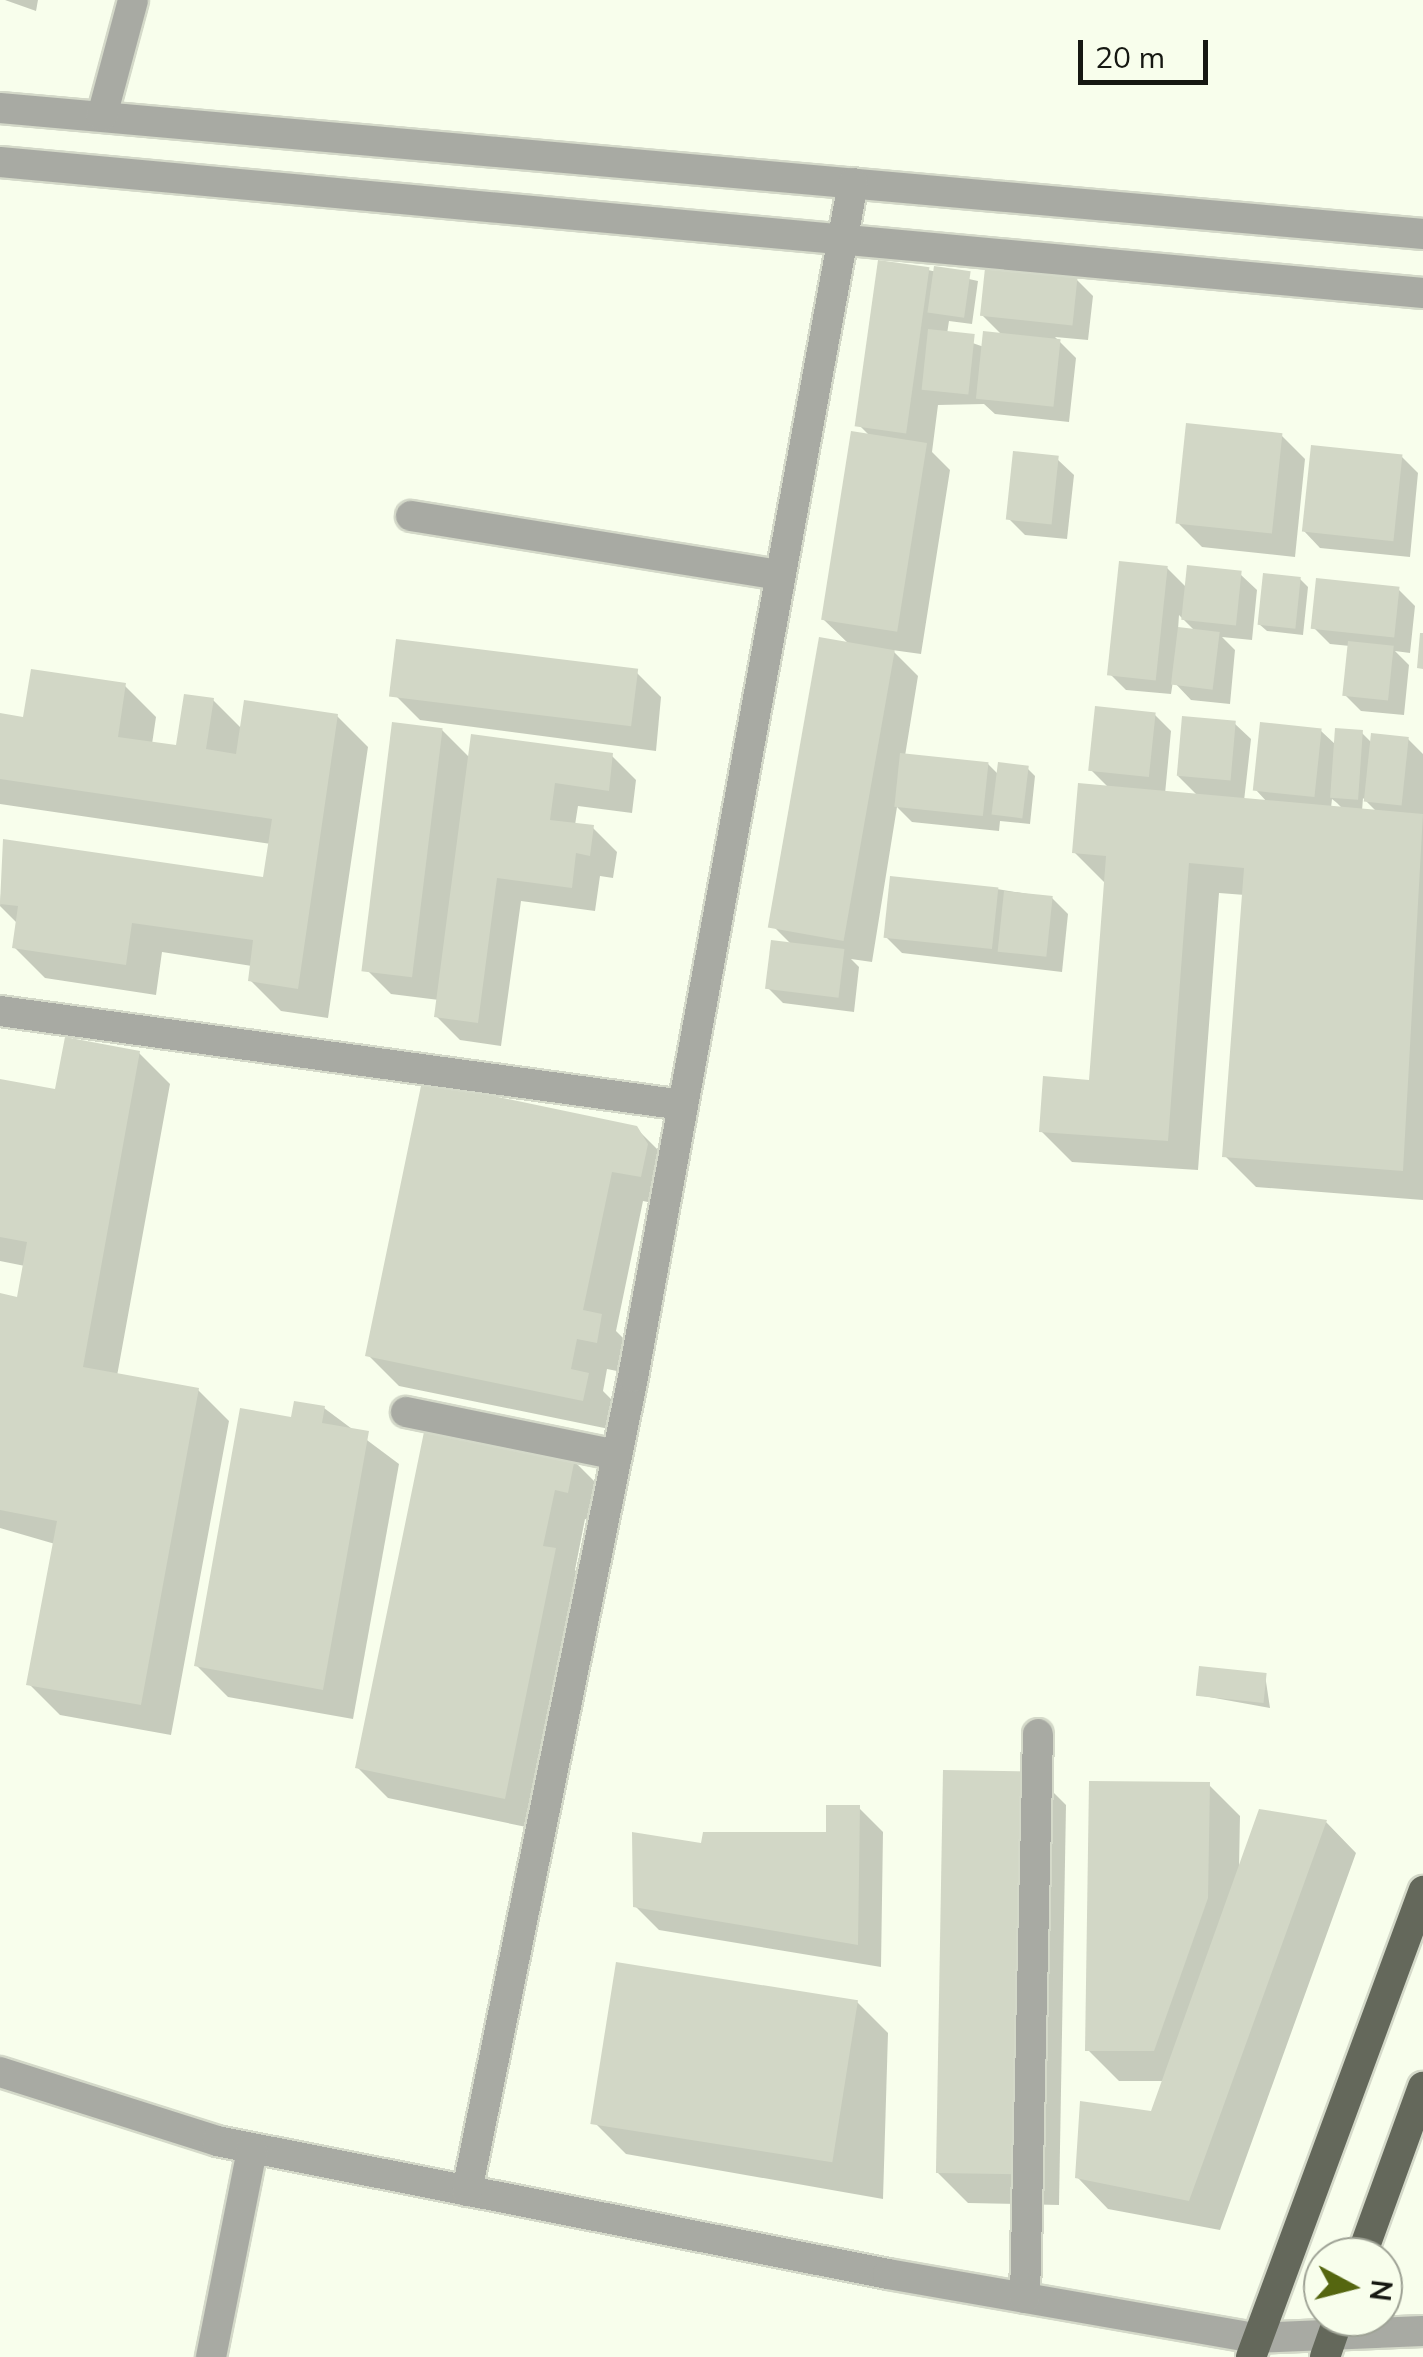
<!DOCTYPE html>
<html>
<head>
<meta charset="utf-8">
<style>
  body { margin:0 }
  #map { position:relative; width:1423px; height:2357px; overflow:hidden; background:#f8feec; font-family:Mulish,sans-serif }
  div>[style] { position:absolute }
  .shadow>* { inset:0; background:#0003 }
  .building>* { inset:0; background:#d2d7c6; transform-origin:0 0 }
  .roads { filter:drop-shadow(2px 0 #d4d9c9) drop-shadow(-2px 0 #d4d9c9) drop-shadow(0 2px #d4d9c9) drop-shadow(0 -2px #d4d9c9) }
  .minor>* { height:30px; margin:-15px; padding:0 15px; transform-origin:15px; border-radius:15px; background:#a8aaa3 }
  .major>* { height:30px; margin:-15px; padding:0 15px; transform-origin:15px; border-radius:15px; background:#64685b }
  span { translate:-50% -50%; white-space:nowrap; text-align:center; line-height:1.15; -webkit-text-stroke:8px #f8feec; paint-order:stroke }
  .north { position:absolute; left:1303px; top:2237px; width:100px; height:100px; box-sizing:border-box; background:#f8feec; border:2px solid #9ea295; border-radius:50%; rotate:97deg; font-size:28px; font-weight:700; line-height:40px; text-align:center; color:#161812 }
  .north::after { content:''; display:block; margin:auto; width:35px; height:45px; background:#556610; clip-path:polygon(50% 0,100% 100%,50% 72%,0 100%) }
  .scale { position:absolute; left:1078px; top:40px; width:130px; height:45px; box-sizing:border-box; border:5px solid #161812; border-top:0; padding-left:12px; font-size:30px; line-height:35px; white-space:nowrap; color:#161812; -webkit-text-stroke:8px #f8feec; paint-order:stroke }
</style>
</head>
<body>
<div id="map">
  <div class="shadow">
    <i style="clip-path:polygon(5px 0,38px 0,36px 11px)"></i>
    <i style="clip-path:polygon(928px 270px,978px 281px,972px 324px,949px 321px,947px 334px,984px 347px,1003px 336px,982px 315px,1077px 280px,1093px 296px,1088px 340px,1055px 337px,1076px 358px,1069px 422px,995px 414px,984px 404px,938px 405px,932px 452px,950px 470px,921px 654px,892px 650px,918px 676px,905px 756px,988px 764px,999px 775px,1027px 768px,1035px 776px,1030px 824px,1000px 821px,999px 831px,912px 822px,897px 807px,872px 962px,851px 959px,859px 967px,854px 1012px,783px 1003px,767px 987px,792px 945px,774px 927px,850px 645px,824px 620px,871px 437px,860px 426px)"></i>
    <i style="clip-path:polygon(1281px 435px,1305px 459px,1295px 557px,1202px 547px,1178px 523px)"></i>
    <i style="clip-path:polygon(1402px 457px,1418px 473px,1410px 557px,1320px 548px,1304px 531px)"></i>
    <i style="clip-path:polygon(1057px 459px,1074px 475px,1067px 539px,1025px 535px,1009px 519px)"></i>
    <i style="clip-path:polygon(evenodd,1167px 568px,1187px 588px,1240px 574px,1257px 590px,1252px 640px,1222px 637px,1235px 650px,1230px 704px,1191px 700px,1173px 681px,1171px 694px,1126px 690px,1110px 674px,1167px 568px,1179px 615px,1196px 632px,1178px 630px,1179px 615px)"></i>
    <i style="clip-path:polygon(1300px 579px,1308px 587px,1303px 635px,1267px 631px,1259px 624px)"></i>
    <i style="clip-path:polygon(1399px 590px,1415px 606px,1410px 653px,1395px 651px,1409px 665px,1404px 715px,1361px 711px,1345px 695px,1350px 646px,1330px 644px,1314px 628px)"></i>
    <i style="clip-path:polygon(637px 673px,661px 697px,656px 751px,420px 720px,396px 696px)"></i>
    <i style="clip-path:polygon(125px 686px,156px 717px,152px 744px,178px 748px,213px 700px,242px 729px,337px 716px,368px 747px,328px 1018px,281px 1011px,250px 980px,252px 966px,162px 952px,156px 995px,45px 978px,14px 947px,18px 924px,0 906px,5px 842px,265px 880px,271px 844px,0 804px,0 716px,25px 720px)"></i>
    <i style="clip-path:polygon(evenodd,1155px 715px,1171px 731px,1165px 794px,1199px 797px,1178px 776px,1234px 723px,1251px 739px,1244px 801px,1268px 803px,1256px 790px,1321px 731px,1336px 745px,1362px 733px,1373px 744px,1408px 739px,1423px 754px,1423px 1200px,1256px 1187px,1225px 1156px,1245px 895px,1219px 893px,1198px 1170px,1072px 1162px,1041px 1131px,1091px 1083px,1106px 884px,1074px 852px,1110px 789px,1091px 770px,1155px 715px,1363px 798px,1378px 813px,1362px 811px,1363px 798px,1155px 715px,1332px 799px,1337px 803px,1343px 809px,1331px 808px,1332px 799px)"></i>
    <i style="clip-path:polygon(442px 730px,470px 758px,612px 756px,636px 780px,632px 813px,578px 806px,575px 825px,593px 828px,617px 852px,613px 878px,600px 876px,595px 911px,521px 901px,501px 1046px,460px 1040px,436px 1016px,439px 1000px,391px 994px,367px 970px)"></i>
    <i style="clip-path:polygon(997px 889px,1052px 898px,1068px 914px,1062px 972px,902px 953px,886px 937px)"></i>
    <i style="clip-path:polygon(139px 1053px,170px 1084px,117px 1376px,198px 1390px,229px 1421px,171px 1735px,60px 1715px,29px 1684px,55px 1544px,0 1528px,0 1296px,19px 1299px,25px 1266px,0 1261px,0 1081px,57px 1092px)"></i>
    <i style="clip-path:polygon(636px 1128px,668px 1160px,672px 1207px,643px 1201px,616px 1331px,632px 1347px,627px 1373px,607px 1369px,603px 1391px,618px 1406px,614px 1430px,399px 1386px,368px 1355px)"></i>
    <i style="clip-path:polygon(324px 1408px,399px 1464px,353px 1719px,228px 1697px,197px 1666px,293px 1420px)"></i>
    <i style="clip-path:polygon(574px 1461px,605px 1492px,599px 1522px,585px 1519px,575px 1570px,586px 1581px,536px 1829px,388px 1798px,357px 1767px)"></i>
    <i style="clip-path:polygon(1265px 1675px,1270px 1708px,1198px 1695px)"></i>
    <i style="clip-path:polygon(1035px 1774px,1066px 1805px,1059px 2205px,968px 2203px,937px 2172px)"></i>
    <i style="clip-path:polygon(1209px 1785px,1240px 1816px,1239px 1869px,1326px 1822px,1356px 1853px,1220px 2230px,1108px 2209px,1077px 2177px,1153px 2114px,1164px 2081px,1119px 2081px,1088px 2050px)"></i>
    <i style="clip-path:polygon(859px 1808px,883px 1832px,881px 1967px,659px 1930px,635px 1906px,703px 1846px,828px 1834px)"></i>
    <i style="clip-path:polygon(857px 2002px,888px 2033px,883px 2199px,626px 2154px,595px 2123px)"></i>
  </div>
  <div class="building">
    <i style="left:878px;top:260px;width:52px;height:168px;rotate:8deg"></i>
    <i style="left:934px;top:266px;width:37px;height:47px;rotate:8deg"></i>
    <i style="left:985px;top:268px;width:93px;height:48px;rotate:6deg"></i>
    <i style="left:928px;top:329px;width:47px;height:61px;rotate:6deg"></i>
    <i style="left:983px;top:331px;width:78px;height:68px;rotate:6deg"></i>
    <i style="left:1186px;top:423px;width:97px;height:101px;rotate:6deg"></i>
    <i style="left:851px;top:431px;width:77px;height:191px;rotate:9deg"></i>
    <i style="left:1311px;top:445px;width:92px;height:87px;rotate:6deg"></i>
    <i style="left:1013px;top:451px;width:46px;height:69px;rotate:6deg"></i>
    <i style="left:1119px;top:561px;width:49px;height:115px;rotate:6deg"></i>
    <i style="left:1187px;top:565px;width:55px;height:55px;rotate:6deg"></i>
    <i style="left:1263px;top:573px;width:38px;height:52px;rotate:6deg"></i>
    <i style="left:1316px;top:578px;width:84px;height:51px;rotate:6deg"></i>
    <i style="left:1178px;top:627px;width:42px;height:58px;rotate:7deg"></i>
    <i style="clip-path:polygon(1420px 633px,1423px 633px,1423px 669px,1417px 668px)"></i>
    <i style="left:819px;top:637px;width:77px;height:295px;rotate:10deg"></i>
    <i style="left:396px;top:639px;width:244px;height:58px;rotate:7deg"></i>
    <i style="left:1348px;top:641px;width:46px;height:55px;rotate:6deg"></i>
    <i style="clip-path:polygon(31px 669px,126px 683px,118px 737px,176px 745px,184px 694px,214px 698px,206px 749px,236px 754px,244px 700px,338px 714px,298px 989px,248px 981px,253px 940px,132px 923px,126px 965px,12px 948px,18px 906px,0 904px,3px 839px,263px 877px,272px 819px,0 779px,0 713px,23px 717px)"></i>
    <i style="left:1095px;top:706px;width:61px;height:65px;rotate:6deg"></i>
    <i style="left:1182px;top:716px;width:54px;height:60px;rotate:5deg"></i>
    <i style="left:392px;top:722px;width:51px;height:251px;rotate:7deg"></i>
    <i style="left:1260px;top:722px;width:62px;height:69px;rotate:6deg"></i>
    <i style="left:1335px;top:728px;width:28px;height:70px;rotate:4deg"></i>
    <i style="left:1371px;top:733px;width:38px;height:69px;rotate:6deg"></i>
    <i style="clip-path:polygon(471px 734px,613px 753px,609px 791px,555px 783px,550px 820px,594px 825px,590px 856px,576px 853px,572px 888px,497px 878px,478px 1023px,434px 1017px)"></i>
    <i style="left:900px;top:753px;width:89px;height:54px;rotate:6deg"></i>
    <i style="left:998px;top:762px;width:31px;height:53px;rotate:7deg"></i>
    <i style="clip-path:polygon(1078px 783px,1423px 814px,1403px 1171px,1222px 1157px,1244px 868px,1189px 863px,1168px 1141px,1039px 1132px,1043px 1076px,1089px 1080px,1106px 856px,1072px 853px)"></i>
    <i style="left:890px;top:876px;width:109px;height:62px;rotate:6deg"></i>
    <i style="left:1004px;top:891px;width:49px;height:61px;rotate:6deg"></i>
    <i style="left:771px;top:940px;width:74px;height:49px;rotate:7deg"></i>
    <i style="clip-path:polygon(65px 1037px,140px 1051px,83px 1367px,199px 1388px,141px 1705px,26px 1685px,57px 1521px,0 1510px,0 1293px,17px 1297px,27px 1242px,0 1237px,0 1079px,55px 1089px)"></i>
    <i style="clip-path:polygon(422px 1081px,637px 1126px,648px 1144px,641px 1177px,612px 1172px,583px 1310px,602px 1314px,597px 1343px,577px 1339px,571px 1369px,589px 1373px,583px 1401px,365px 1356px)"></i>
    <i style="clip-path:polygon(294px 1401px,325px 1406px,322px 1423px,369px 1431px,323px 1690px,194px 1666px,240px 1408px,291px 1417px)"></i>
    <i style="clip-path:polygon(425px 1427px,575px 1458px,568px 1493px,555px 1490px,543px 1546px,556px 1548px,505px 1799px,355px 1768px)"></i>
    <i style="left:1199px;top:1666px;width:68px;height:30px;rotate:6deg"></i>
    <i style="left:943px;top:1770px;width:93px;height:403px;rotate:1deg"></i>
    <i style="clip-path:polygon(1089px 1781px,1210px 1782px,1208px 1898px,1154px 2051px,1085px 2051px)"></i>
    <i style="clip-path:polygon(826px 1805px,860px 1805px,858px 1945px,633px 1907px,632px 1832px,701px 1843px,703px 1832px,826px 1832px)"></i>
    <i style="clip-path:polygon(1259px 1809px,1327px 1820px,1189px 2201px,1075px 2178px,1080px 2101px,1151px 2111px)"></i>
    <i style="left:616px;top:1962px;width:245px;height:164px;rotate:9deg"></i>
  </div>
  <div class="roads">
    <div class="minor">
      <i style="left:0;top:108px;width:1429px;rotate:5.06deg"></i>
      <i style="left:102px;top:116px;width:120px;rotate:-75deg"></i>
      <i style="left:0;top:162px;width:1429px;rotate:5.26deg"></i>
      <i style="left:411px;top:516px;width:374px;rotate:9.1deg"></i>
      <i style="left:0;top:1011px;width:689px;rotate:7.84deg"></i>
      <i style="left:406px;top:1412px;width:215px;rotate:11.5deg"></i>
      <i style="left:0;top:2072px;width:228px;rotate:17.6deg"></i>
      <i style="left:217px;top:2141px;width:684px;rotate:11.21deg"></i>
      <i style="left:888px;top:2274px;width:372px;rotate:9.9deg"></i>
      <i style="left:1254px;top:2338px;width:169px;rotate:-2.4deg"></i>
      <i style="left:467px;top:2191px;width:831px;rotate:-78.47deg"></i>
      <i style="left:633px;top:1377px;width:1214px;rotate:-79.56deg"></i>
      <i style="left:1025px;top:2298px;width:564px;rotate:-88.68deg"></i>
      <i style="left:211px;top:2357px;width:212px;rotate:-78.8deg"></i>
    </div>
    <div class="major">
      <i style="left:1361px;top:2257px;width:181px;rotate:-70deg"></i>
      <i style="left:1251px;top:2357px;width:497px;rotate:-69.7deg"></i>
      <i style="left:1325px;top:2357px;width:42px;rotate:-70.7deg"></i>
    </div>
  </div>
  <div class="north">N</div>
  <div class="scale">20 m</div>
</div>
</body>
</html>
